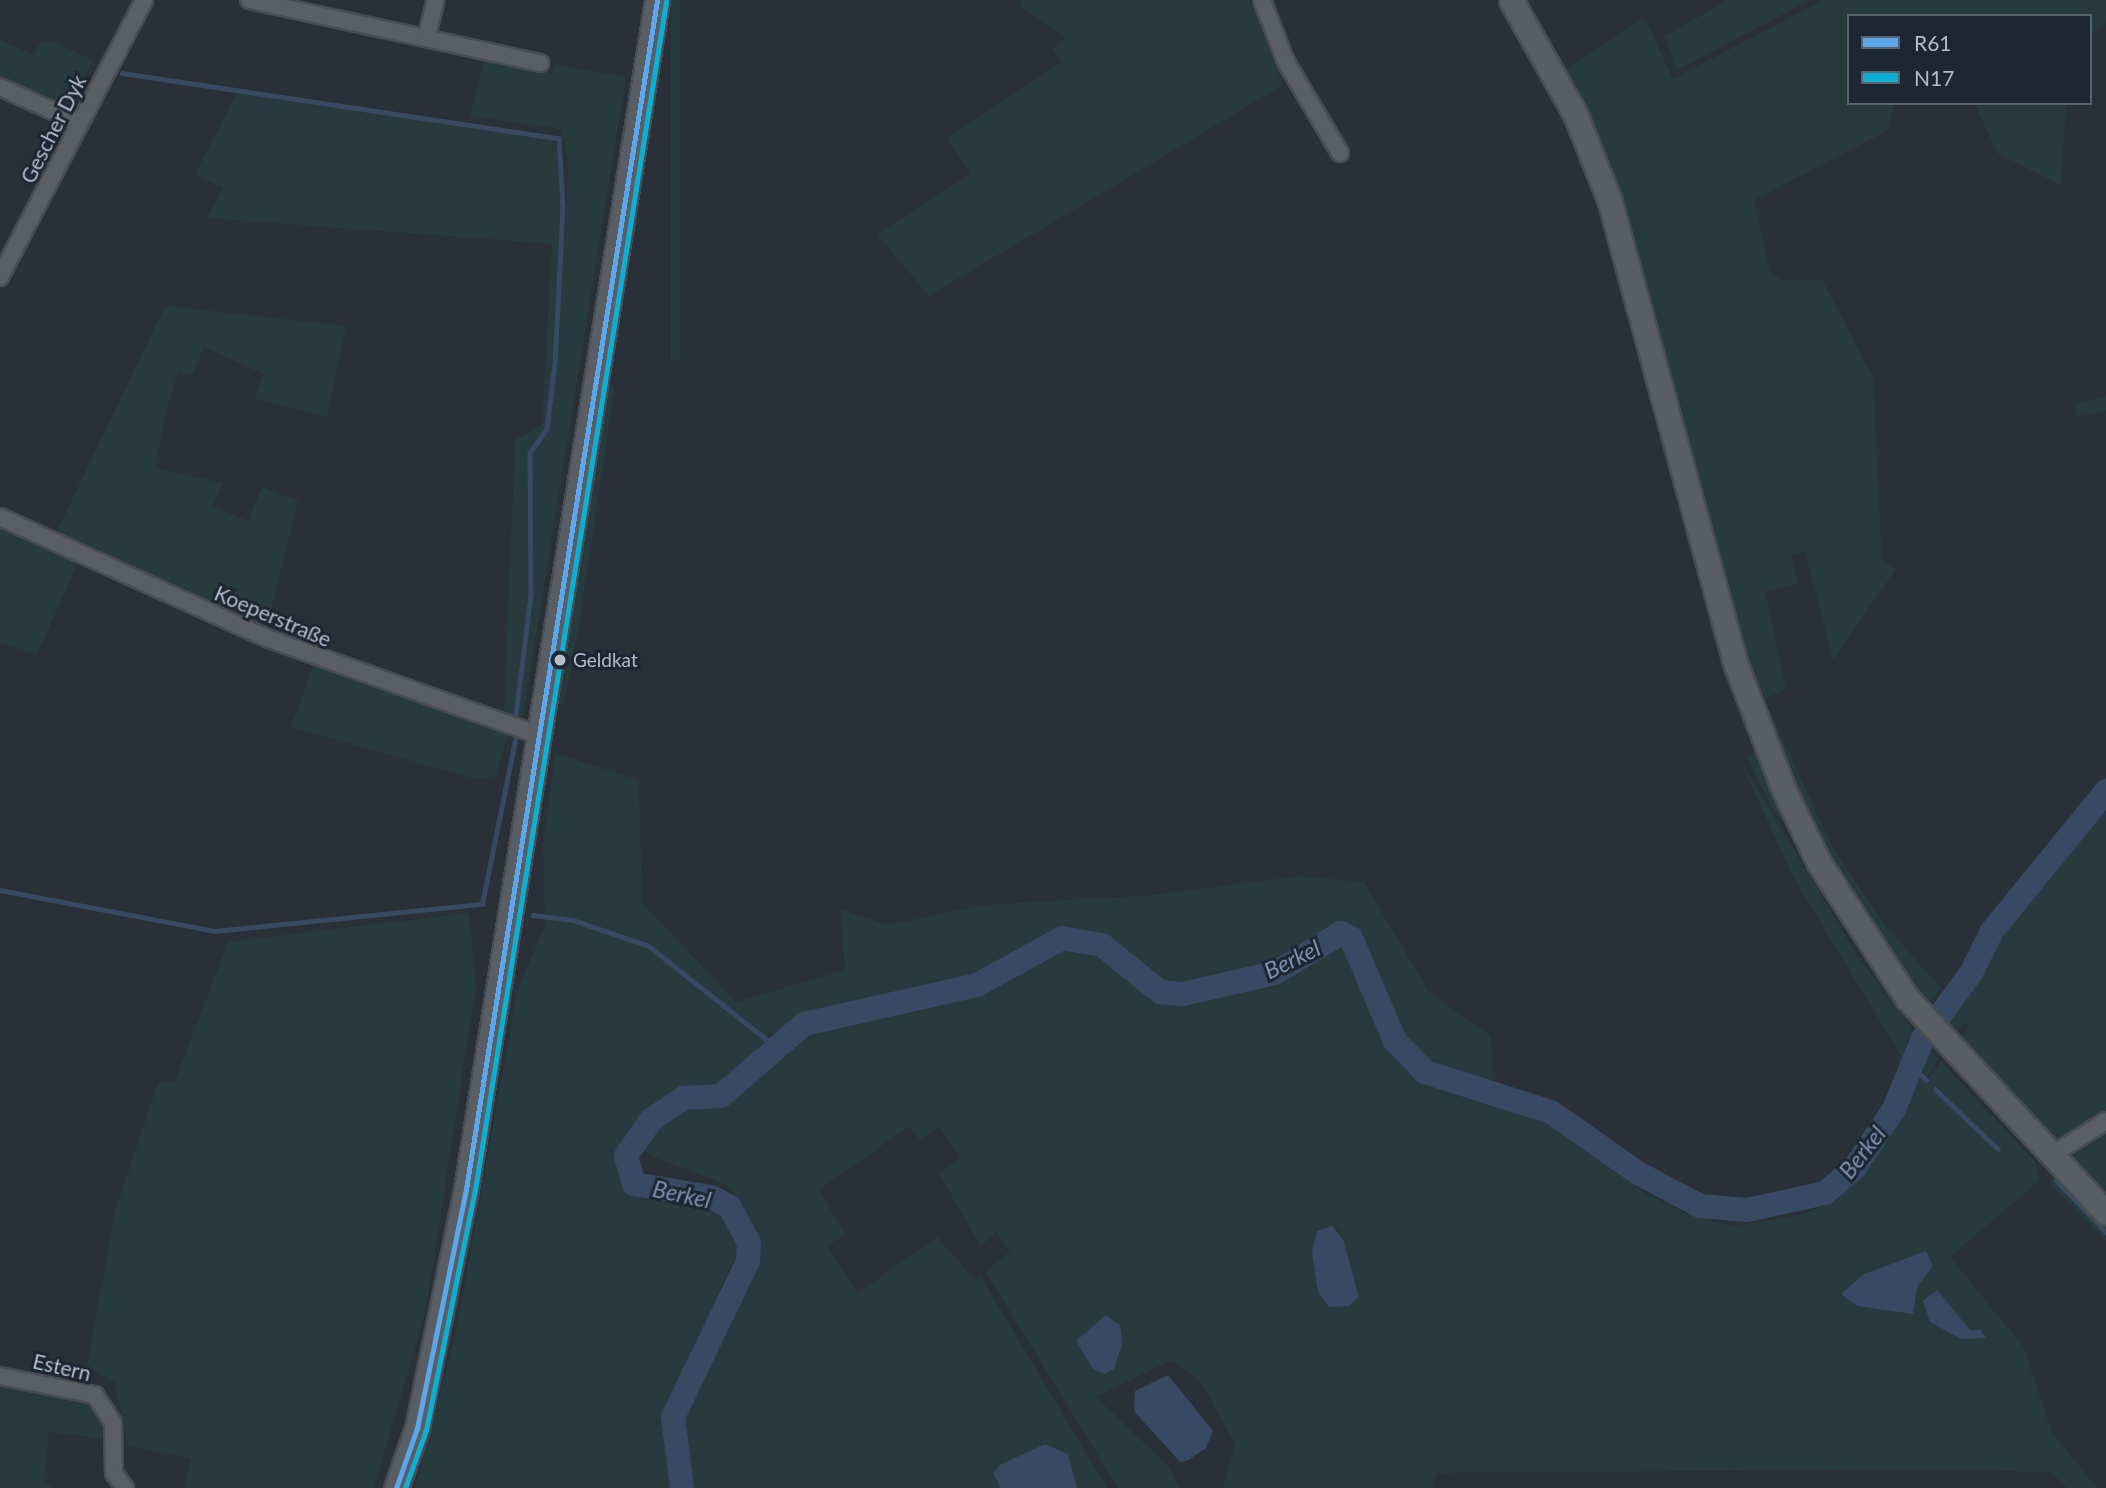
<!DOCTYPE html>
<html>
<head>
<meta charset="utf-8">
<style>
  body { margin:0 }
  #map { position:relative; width:2106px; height:1488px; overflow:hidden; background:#2a3038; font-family:Lato,sans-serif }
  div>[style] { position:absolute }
  .green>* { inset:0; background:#273a3e; transform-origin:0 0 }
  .water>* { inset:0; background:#384963 }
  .stream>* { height:4.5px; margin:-2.25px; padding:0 2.25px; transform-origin:2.25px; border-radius:2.25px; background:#384963 }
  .river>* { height:24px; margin:-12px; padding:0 12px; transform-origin:12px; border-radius:12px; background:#384963 }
  .roads { filter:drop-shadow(2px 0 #484c53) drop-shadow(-2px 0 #484c53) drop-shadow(0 2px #484c53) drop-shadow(0 -2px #484c53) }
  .street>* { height:16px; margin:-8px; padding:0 8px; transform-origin:8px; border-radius:8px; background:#5a5e66 }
  .secondary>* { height:23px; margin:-11.5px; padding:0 11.5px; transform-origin:11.5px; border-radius:11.5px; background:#595d64 }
  .bus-1>* { height:5px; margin:-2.5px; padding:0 2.5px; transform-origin:2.5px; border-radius:2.5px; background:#5aa8eb }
  .bus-2>* { height:5px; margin:-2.5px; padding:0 2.5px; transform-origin:2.5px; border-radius:2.5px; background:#0dafd3 }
  .dots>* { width:19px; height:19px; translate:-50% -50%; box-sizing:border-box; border:4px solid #1d2633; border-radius:50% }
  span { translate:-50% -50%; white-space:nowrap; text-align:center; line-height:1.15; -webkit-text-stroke:6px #1d2633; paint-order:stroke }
  .bus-label { font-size:19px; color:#b4bcc9 }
  .left { translate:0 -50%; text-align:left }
  .street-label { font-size:21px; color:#b4bcc9 }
  .water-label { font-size:23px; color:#7c92b1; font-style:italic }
  .legend { position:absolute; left:1847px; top:14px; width:245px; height:91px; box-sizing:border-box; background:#1d2633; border:2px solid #59626f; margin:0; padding:9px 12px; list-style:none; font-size:21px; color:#b4bcc9 }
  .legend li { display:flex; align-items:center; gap:14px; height:35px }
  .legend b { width:35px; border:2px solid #59626f }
</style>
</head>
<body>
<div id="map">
  <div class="green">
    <i style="left:671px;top:0;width:9px;height:360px"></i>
    <i style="clip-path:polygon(1023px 0,1250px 0,1283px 85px,929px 296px,877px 234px,971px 174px,947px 138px,1062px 62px,1052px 49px,1066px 38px,1020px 6px)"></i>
    <i style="clip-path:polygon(1728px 0,1810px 0,1677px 70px,1665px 36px)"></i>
    <i style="clip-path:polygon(1824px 0,2106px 0,2106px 23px,2090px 34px,2090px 16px,1849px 16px,1849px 103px,1895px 103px,1887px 131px,1754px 200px,1770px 271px,1782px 280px,1822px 279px,1873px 378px,1882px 560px,1896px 569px,1833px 660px,1805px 551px,1791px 555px,1798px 584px,1765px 591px,1786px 689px,1763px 700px,1740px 643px,1621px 199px,1566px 70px,1639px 20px,1646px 20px,1673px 79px)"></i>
    <i style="clip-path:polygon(0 40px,34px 55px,40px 43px,54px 42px,93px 60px,68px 110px,0 79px)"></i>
    <i style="clip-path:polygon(485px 57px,553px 74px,555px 65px,626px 77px,523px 717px,504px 713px,515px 440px,542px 425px,552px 244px,207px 218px,223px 188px,195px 174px,237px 93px,545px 137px,556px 143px,565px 240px,568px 160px,561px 129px,470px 116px)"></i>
    <i style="clip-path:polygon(1974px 103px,2066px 103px,2061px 185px,1998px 154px)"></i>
    <i style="clip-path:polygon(165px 306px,346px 326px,327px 417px,254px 398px,264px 374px,204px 347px,192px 376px,178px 372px,166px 412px,155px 468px,223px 483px,213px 506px,248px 521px,262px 487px,298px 501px,266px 630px,56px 533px)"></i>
    <i style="clip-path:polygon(615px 385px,579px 626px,563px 707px,555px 700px,605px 386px)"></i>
    <i style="clip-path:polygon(2106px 396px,2106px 411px,2077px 417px,2074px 404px)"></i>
    <i style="clip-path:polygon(0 525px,73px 558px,76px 567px,37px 654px,0 643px)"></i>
    <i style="clip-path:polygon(314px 664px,508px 732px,496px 776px,479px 780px,291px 727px)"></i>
    <i style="clip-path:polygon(1769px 709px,1833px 848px,1885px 925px,1941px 988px,1925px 1006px,1833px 874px,1762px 721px)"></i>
    <i style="clip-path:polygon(1756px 750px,1759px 753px,1798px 839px,1772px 809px,1747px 757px)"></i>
    <i style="clip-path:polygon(evenodd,555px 753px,639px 780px,642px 903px,736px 1002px,845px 970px,840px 909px,888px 925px,984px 905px,1154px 895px,1300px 876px,1364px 882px,1429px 992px,1491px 1036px,1493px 1087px,1412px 1056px,1356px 935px,1342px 928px,1261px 973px,1186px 990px,1156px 983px,1096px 936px,1065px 932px,977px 980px,855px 1012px,818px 1015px,779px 1038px,770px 1032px,752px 1063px,720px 1088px,684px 1090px,644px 1119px,719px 1103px,760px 1078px,770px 1058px,806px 1029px,979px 990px,1010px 979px,1067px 942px,1092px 946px,1151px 992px,1186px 1000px,1266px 982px,1341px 940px,1392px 1046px,1420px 1076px,1534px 1114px,1646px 1194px,1689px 1215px,1731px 1226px,1794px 1217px,1837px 1201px,1901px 1112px,1923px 1073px,1927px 1046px,1938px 1059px,1925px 1082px,1941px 1062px,2035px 1161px,2040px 1180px,1950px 1257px,2023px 1346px,2052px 1433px,2097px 1488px,2067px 1488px,2052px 1473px,1965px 1469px,1437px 1473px,1432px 1488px,1223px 1488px,1235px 1444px,1201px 1382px,1172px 1360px,1096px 1397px,1168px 1466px,1180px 1488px,1118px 1488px,986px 1272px,1010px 1251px,996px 1232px,981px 1246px,939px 1174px,960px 1158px,939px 1127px,920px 1140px,910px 1126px,818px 1190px,846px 1234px,827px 1246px,858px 1293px,937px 1237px,975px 1280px,980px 1276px,1107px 1488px,688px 1488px,679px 1448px,686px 1395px,716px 1331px,749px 1289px,757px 1246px,742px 1201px,725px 1184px,649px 1155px,632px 1132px,618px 1166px,631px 1192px,715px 1205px,727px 1212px,743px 1240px,675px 1390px,666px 1438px,674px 1488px,415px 1488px,456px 1333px,517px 992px,545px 925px,543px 847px,555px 753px,1338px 1228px,1343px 1239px,1355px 1284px,1316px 1268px,1312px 1252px,1338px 1228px)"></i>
    <i style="clip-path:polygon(1738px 756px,1855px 952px,1912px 1028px,1902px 1057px,1793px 877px)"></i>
    <i style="clip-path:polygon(2106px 804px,2106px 1115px,2055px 1143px,1956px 1042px,1969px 1027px,1966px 1022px,1952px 1037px,1942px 1026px,1990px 962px,2001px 929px,2076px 831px)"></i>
    <i style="clip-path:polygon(469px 913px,476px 986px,426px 1310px,374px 1488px,184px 1488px,191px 1458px,128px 1446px,115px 1383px,87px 1366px,115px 1212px,158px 1083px,175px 1081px,228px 942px)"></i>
    <i style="clip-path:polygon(2106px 1127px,2106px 1203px,2065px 1161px,2070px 1150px)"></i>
    <i style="clip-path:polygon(2055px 1170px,2106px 1223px,2106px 1241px,2050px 1184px)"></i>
    <i style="clip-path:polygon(0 1382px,90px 1399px,108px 1439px,49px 1432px,44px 1481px,54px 1488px,0 1488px)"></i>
  </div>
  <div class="water">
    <i style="clip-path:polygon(1332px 1226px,1343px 1239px,1359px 1297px,1349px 1306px,1329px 1307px,1318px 1292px,1312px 1252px,1317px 1231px)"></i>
    <i style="clip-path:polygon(1926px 1251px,1933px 1266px,1917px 1287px,1913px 1314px,1857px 1306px,1841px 1294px,1864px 1274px)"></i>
    <i style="clip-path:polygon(1937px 1290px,1970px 1330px,1981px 1330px,1986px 1338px,1961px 1339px,1930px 1322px,1923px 1301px)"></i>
    <i style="clip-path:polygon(1106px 1315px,1120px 1325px,1122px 1344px,1114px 1369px,1104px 1374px,1093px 1369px,1076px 1341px)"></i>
    <i style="clip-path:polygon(1168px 1375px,1213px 1431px,1206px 1448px,1187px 1461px,1180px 1462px,1134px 1411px,1135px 1391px)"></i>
    <i style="clip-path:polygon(1045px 1444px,1068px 1454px,1077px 1488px,1001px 1488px,993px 1473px,1000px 1465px)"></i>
  </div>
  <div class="stream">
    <i style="left:122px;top:73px;width:442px;rotate:8.5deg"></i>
    <i style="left:559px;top:138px;width:69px;rotate:86.7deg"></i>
    <i style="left:563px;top:207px;width:156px;rotate:92.9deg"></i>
    <i style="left:555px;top:363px;width:66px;rotate:96.9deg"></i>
    <i style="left:547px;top:429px;width:29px;rotate:125deg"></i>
    <i style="left:530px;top:453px;width:142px;rotate:89.6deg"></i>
    <i style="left:531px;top:595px;width:121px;rotate:97.1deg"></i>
    <i style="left:0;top:890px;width:219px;rotate:10.8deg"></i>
    <i style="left:215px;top:931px;width:268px;rotate:-5.8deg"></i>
    <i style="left:482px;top:904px;width:171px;rotate:-78.6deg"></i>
    <i style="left:533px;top:915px;width:40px;rotate:7.1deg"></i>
    <i style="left:573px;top:920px;width:80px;rotate:18.9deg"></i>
    <i style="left:649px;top:946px;width:162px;rotate:38.5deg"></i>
    <i style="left:1915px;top:1069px;width:16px;rotate:45deg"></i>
    <i style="left:1935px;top:1089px;width:87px;rotate:43.6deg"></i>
    <i style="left:2056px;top:1180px;width:72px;rotate:46.1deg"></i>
  </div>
  <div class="river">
    <i style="left:682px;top:1488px;width:72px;rotate:-97.2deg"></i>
    <i style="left:673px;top:1417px;width:173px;rotate:-64.3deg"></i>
    <i style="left:748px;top:1261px;width:18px;rotate:-87deg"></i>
    <i style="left:749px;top:1243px;width:41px;rotate:-117.8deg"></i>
    <i style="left:730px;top:1207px;width:21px;rotate:-152deg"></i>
    <i style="left:711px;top:1197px;width:78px;rotate:-170.4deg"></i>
    <i style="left:634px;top:1184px;width:29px;rotate:-106deg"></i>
    <i style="left:626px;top:1156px;width:44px;rotate:-55.2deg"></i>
    <i style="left:651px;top:1120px;width:40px;rotate:-34deg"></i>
    <i style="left:684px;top:1098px;width:37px;rotate:-3deg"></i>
    <i style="left:721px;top:1096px;width:110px;rotate:-40.9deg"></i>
    <i style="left:804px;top:1024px;width:177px;rotate:-12.7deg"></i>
    <i style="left:977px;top:985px;width:97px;rotate:-28.9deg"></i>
    <i style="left:1062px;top:938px;width:41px;rotate:9.9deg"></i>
    <i style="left:1102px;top:945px;width:75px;rotate:39deg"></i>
    <i style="left:1160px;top:992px;width:23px;rotate:5deg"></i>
    <i style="left:1183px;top:994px;width:94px;rotate:-12.9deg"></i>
    <i style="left:1275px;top:973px;width:77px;rotate:-31.2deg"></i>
    <i style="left:1341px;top:933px;width:11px;rotate:27deg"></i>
    <i style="left:1351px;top:938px;width:112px;rotate:66.9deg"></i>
    <i style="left:1395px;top:1041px;width:43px;rotate:45.9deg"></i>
    <i style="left:1425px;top:1072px;width:132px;rotate:17.6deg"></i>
    <i style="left:1551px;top:1112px;width:106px;rotate:35deg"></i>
    <i style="left:1638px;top:1173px;width:70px;rotate:28deg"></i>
    <i style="left:1700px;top:1206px;width:47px;rotate:4.9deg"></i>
    <i style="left:1747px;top:1210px;width:80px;rotate:-12.3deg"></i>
    <i style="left:1825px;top:1193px;width:38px;rotate:-40deg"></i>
    <i style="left:1854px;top:1169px;width:72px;rotate:-56.3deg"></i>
    <i style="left:1894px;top:1109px;width:74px;rotate:-67.9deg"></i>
    <i style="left:1922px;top:1040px;width:83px;rotate:-53.8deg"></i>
    <i style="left:1971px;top:973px;width:47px;rotate:-63.4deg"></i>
    <i style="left:1992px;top:931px;width:181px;rotate:-50.8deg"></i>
  </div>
  <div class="roads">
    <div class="street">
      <i style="left:249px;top:0;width:298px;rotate:12.2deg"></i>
      <i style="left:1262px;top:0;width:66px;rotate:68.8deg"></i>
      <i style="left:1286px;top:62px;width:106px;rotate:59.3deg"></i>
      <i style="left:427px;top:35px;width:36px;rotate:-76deg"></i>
      <i style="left:0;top:87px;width:87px;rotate:24.5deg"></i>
      <i style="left:0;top:277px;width:312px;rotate:-62.5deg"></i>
      <i style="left:0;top:517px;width:295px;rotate:24.4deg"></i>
      <i style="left:269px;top:639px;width:286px;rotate:19.6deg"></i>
      <i style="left:2050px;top:1156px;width:66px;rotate:-32deg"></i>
      <i style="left:0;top:1376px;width:97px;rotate:11.3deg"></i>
      <i style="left:95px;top:1395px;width:33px;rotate:57deg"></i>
      <i style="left:113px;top:1423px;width:50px;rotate:88.9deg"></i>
      <i style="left:114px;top:1473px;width:19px;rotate:54deg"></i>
    </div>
    <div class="secondary">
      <i style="left:1511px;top:0;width:133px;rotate:60.7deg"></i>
      <i style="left:1576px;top:116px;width:92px;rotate:68.4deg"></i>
      <i style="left:1610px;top:202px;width:480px;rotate:74.8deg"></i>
      <i style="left:1736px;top:665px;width:134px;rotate:69deg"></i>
      <i style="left:1784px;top:790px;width:81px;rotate:64.4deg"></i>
      <i style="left:1819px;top:863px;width:161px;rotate:56.9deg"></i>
      <i style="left:1907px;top:998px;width:293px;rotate:47.2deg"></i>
      <i style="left:396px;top:1488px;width:64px;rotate:-70.7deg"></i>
      <i style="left:417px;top:1428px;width:244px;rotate:-78.4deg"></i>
      <i style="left:466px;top:1189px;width:1204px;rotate:-80.87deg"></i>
    </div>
  </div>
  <div class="bus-1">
    <i style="left:396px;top:1488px;width:64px;rotate:-70.7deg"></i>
    <i style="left:417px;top:1428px;width:244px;rotate:-78.4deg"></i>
    <i style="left:466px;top:1189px;width:1204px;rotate:-80.87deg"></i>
  </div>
  <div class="bus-2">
    <i style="left:405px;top:1488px;width:62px;rotate:-70.1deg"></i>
    <i style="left:426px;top:1430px;width:245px;rotate:-78.5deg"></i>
    <i style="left:475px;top:1190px;width:1204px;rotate:-80.87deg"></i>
  </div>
  <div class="dots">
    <i style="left:560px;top:660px;background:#b4bcc9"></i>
  </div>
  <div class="bus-label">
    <span class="left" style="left:573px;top:660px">Geldkat</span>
  </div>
  <div class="street-label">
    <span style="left:53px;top:129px;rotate:-63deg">Gescher Dyk</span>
    <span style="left:273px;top:616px;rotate:23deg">Koeperstraße</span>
    <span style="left:62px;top:1367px;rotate:13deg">Estern</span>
  </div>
  <div class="water-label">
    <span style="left:1292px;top:959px;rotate:-26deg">Berkel</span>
    <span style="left:1862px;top:1152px;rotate:-52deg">Berkel</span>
    <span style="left:682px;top:1194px;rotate:12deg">Berkel</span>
  </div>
  <ul class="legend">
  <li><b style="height:9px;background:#5aa8eb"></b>R61</li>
  <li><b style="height:9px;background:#0dafd3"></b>N17</li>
  </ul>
</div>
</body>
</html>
